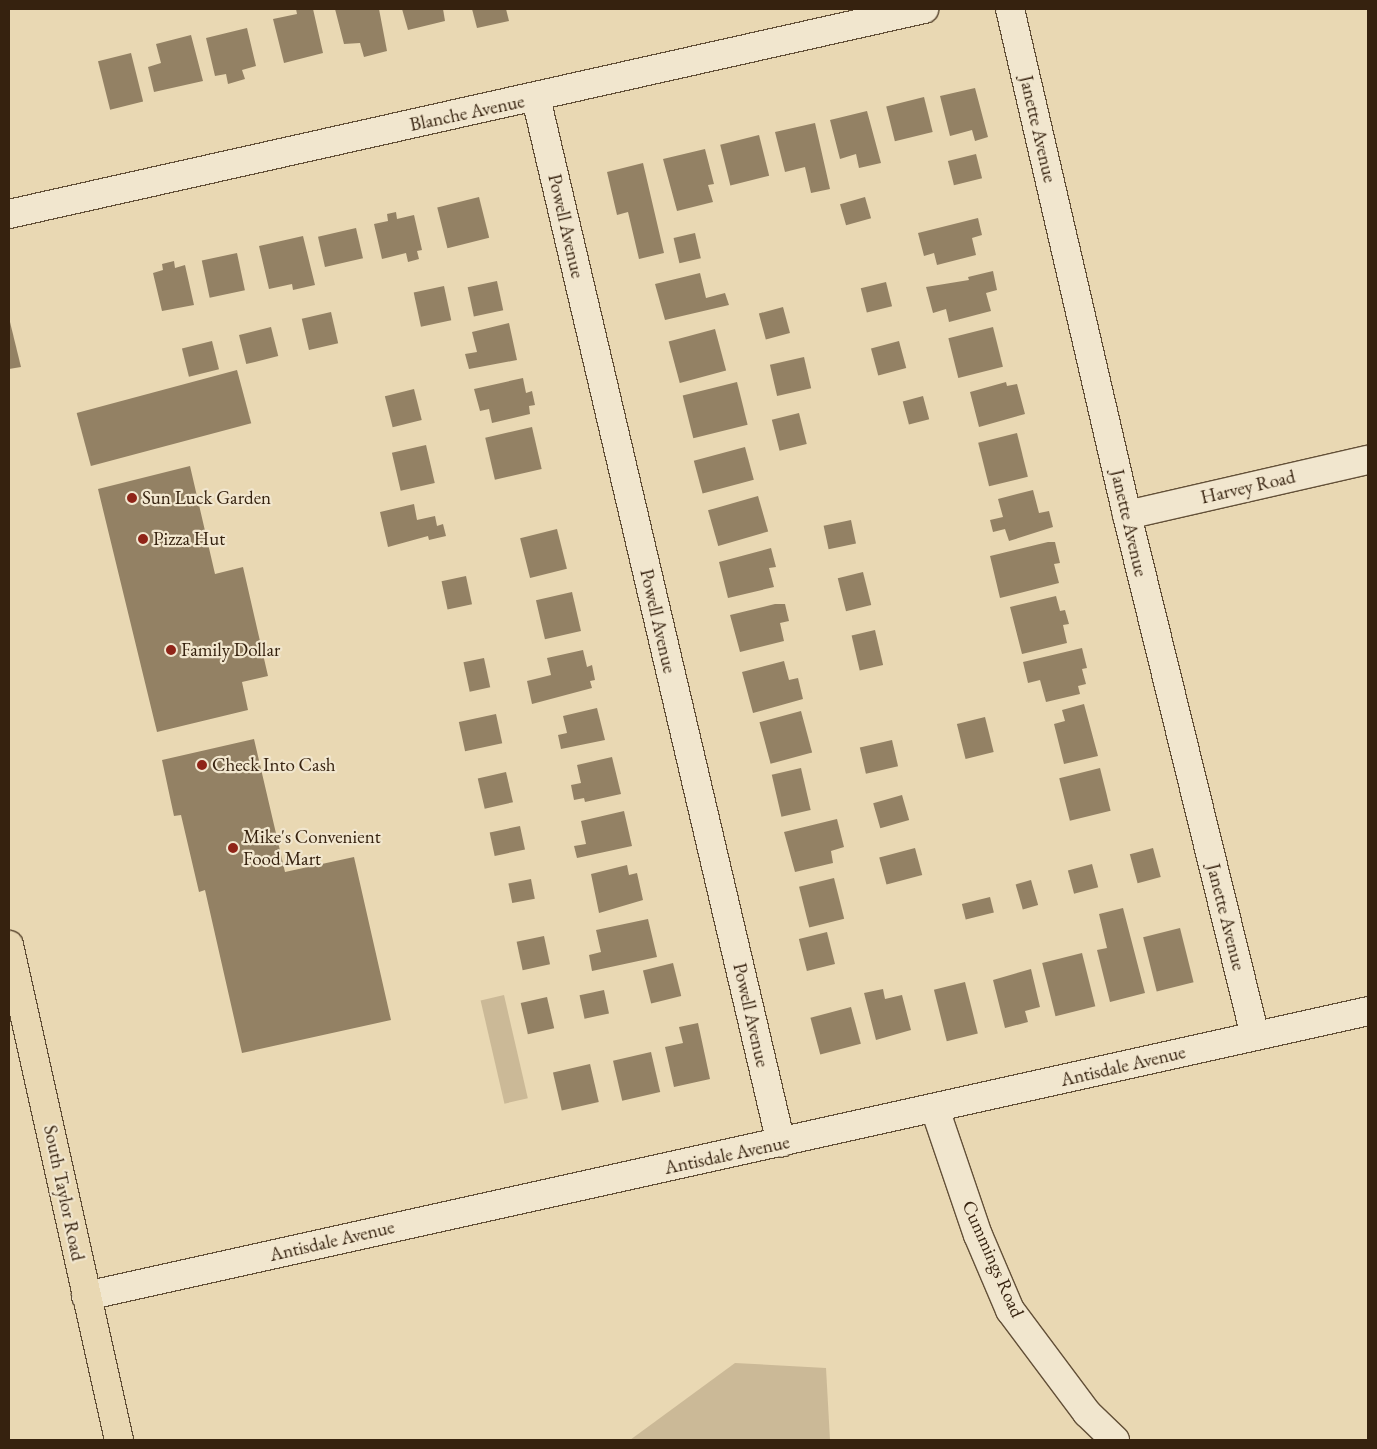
<!DOCTYPE html>
<html>
<head>
<meta charset="utf-8">
<style>
  body { margin:0 }
  #map { position:relative; width:1377px; height:1449px; overflow:hidden; background:#e9d8b3; font-family:"EB Garamond",serif }
  div>[style] { position:absolute }
  .green>* { inset:0; background:#cbb997; transform-origin:0 0 }
  .building>* { inset:0; background:#938164; transform-origin:0 0 }
  .roads { filter:drop-shadow(1px 0 #635038) drop-shadow(-1px 0 #635038) drop-shadow(0 1px #635038) drop-shadow(0 -1px #635038) }
  .minor>* { height:28px; margin:-14px; padding:0 14px; transform-origin:14px; border-radius:14px; background:#f1e6ce }
  .major>* { height:28px; margin:-14px; padding:0 14px; transform-origin:14px; border-radius:14px; background:#e9d8b3 }
  .dots>* { width:14px; height:14px; translate:-50% -50%; box-sizing:border-box; border:2px solid #f1e6ce; border-radius:50% }
  span { translate:-50% -50%; white-space:nowrap; text-align:center; line-height:1.15; -webkit-text-stroke:4.5px #f1e6ce; paint-order:stroke }
  .street-label { font-size:19px; color:#36220f }
  .poi-label { font-size:19px; color:#36220f }
  .left { translate:0 -50%; text-align:left }
  .frame { position:absolute; inset:0; border:10px solid #36220f; pointer-events:none }
</style>
</head>
<body>
<div id="map">
  <div class="green">
    <i style="left:504px;top:995px;width:106px;height:24px;rotate:77deg"></i>
    <i style="clip-path:polygon(735px 1363px,826px 1368px,830px 1440px,630px 1440px)"></i>
  </div>
  <div class="building">
    <i style="clip-path:polygon(296px 9px,313px 9px,323px 53px,284px 63px,273px 19px,297px 14px)"></i>
    <i style="clip-path:polygon(335px 9px,379px 9px,387px 51px,364px 57px,360px 43px,344px 44px)"></i>
    <i style="clip-path:polygon(402px 9px,443px 9px,445px 21px,408px 30px)"></i>
    <i style="clip-path:polygon(472px 9px,506px 9px,509px 21px,477px 28px)"></i>
    <i style="clip-path:polygon(247px 28px,256px 66px,242px 70px,245px 79px,228px 84px,226px 74px,215px 76px,206px 38px)"></i>
    <i style="clip-path:polygon(191px 35px,203px 81px,154px 92px,148px 67px,161px 63px,156px 44px)"></i>
    <i style="left:131px;top:53px;width:50px;height:34px;rotate:76deg"></i>
    <i style="clip-path:polygon(975px 88px,988px 137px,975px 141px,972px 130px,950px 136px,940px 96px)"></i>
    <i style="left:924px;top:97px;width:36px;height:39px;rotate:76deg"></i>
    <i style="clip-path:polygon(867px 111px,881px 163px,859px 168px,856px 154px,840px 159px,830px 120px)"></i>
    <i style="clip-path:polygon(815px 123px,830px 189px,811px 193px,805px 167px,785px 172px,775px 132px)"></i>
    <i style="left:759px;top:135px;width:42px;height:40px;rotate:76deg"></i>
    <i style="clip-path:polygon(705px 149px,714px 184px,708px 185px,713px 202px,677px 211px,663px 159px)"></i>
    <i style="left:976px;top:154px;width:25px;height:29px;rotate:76deg"></i>
    <i style="clip-path:polygon(643px 163px,664px 253px,639px 259px,628px 212px,617px 215px,607px 172px)"></i>
    <i style="left:479px;top:197px;width:42px;height:43px;rotate:76deg"></i>
    <i style="left:865px;top:197px;width:22px;height:26px;rotate:74deg"></i>
    <i style="clip-path:polygon(396px 212px,397px 219px,414px 215px,422px 250px,417px 251px,419px 259px,408px 262px,406px 253px,382px 259px,374px 224px,388px 221px,387px 214px)"></i>
    <i style="clip-path:polygon(978px 218px,982px 235px,972px 238px,976px 255px,937px 265px,934px 253px,924px 256px,918px 233px)"></i>
    <i style="left:356px;top:228px;width:31px;height:39px;rotate:77deg"></i>
    <i style="left:695px;top:233px;width:26px;height:22px;rotate:77deg"></i>
    <i style="clip-path:polygon(303px 236px,315px 285px,293px 290px,292px 284px,269px 289px,259px 246px)"></i>
    <i style="left:237px;top:253px;width:38px;height:36px;rotate:78deg"></i>
    <i style="clip-path:polygon(174px 261px,175px 268px,185px 265px,194px 305px,162px 311px,153px 273px,163px 270px,162px 264px)"></i>
    <i style="clip-path:polygon(993px 271px,997px 290px,986px 293px,991px 311px,949px 322px,946px 309px,933px 313px,926px 287px,969px 280px,968px 277px)"></i>
    <i style="clip-path:polygon(700px 273px,706px 298px,725px 293px,729px 305px,665px 320px,655px 284px)"></i>
    <i style="left:497px;top:281px;width:30px;height:30px;rotate:78deg"></i>
    <i style="left:886px;top:282px;width:25px;height:26px;rotate:76deg"></i>
    <i style="left:444px;top:286px;width:35px;height:31px;rotate:78deg"></i>
    <i style="left:783px;top:307px;width:27px;height:25px;rotate:75deg"></i>
    <i style="left:331px;top:312px;width:32px;height:30px;rotate:77deg"></i>
    <i style="clip-path:polygon(9px 318px,21px 367px,9px 369px)"></i>
    <i style="clip-path:polygon(509px 323px,517px 360px,469px 369px,465px 354px,477px 352px,472px 332px)"></i>
    <i style="left:271px;top:327px;width:30px;height:33px;rotate:76deg"></i>
    <i style="left:993px;top:327px;width:41px;height:46px;rotate:76deg"></i>
    <i style="left:715px;top:329px;width:43px;height:48px;rotate:75deg"></i>
    <i style="left:212px;top:341px;width:29px;height:31px;rotate:76deg"></i>
    <i style="left:899px;top:341px;width:28px;height:29px;rotate:75deg"></i>
    <i style="left:804px;top:357px;width:32px;height:35px;rotate:77deg"></i>
    <i style="left:237px;top:370px;width:55px;height:166px;rotate:75deg"></i>
    <i style="clip-path:polygon(523px 378px,526px 393px,532px 391px,535px 405px,529px 406px,530px 414px,492px 423px,489px 409px,480px 411px,474px 389px)"></i>
    <i style="left:737px;top:382px;width:44px;height:56px;rotate:76deg"></i>
    <i style="clip-path:polygon(1006px 382px,1007px 386px,1017px 384px,1025px 414px,979px 427px,970px 392px)"></i>
    <i style="left:414px;top:389px;width:32px;height:30px;rotate:76deg"></i>
    <i style="left:923px;top:396px;width:24px;height:21px;rotate:75deg"></i>
    <i style="left:799px;top:413px;width:32px;height:28px;rotate:76deg"></i>
    <i style="left:532px;top:427px;width:43px;height:48px;rotate:77deg"></i>
    <i style="left:1017px;top:433px;width:45px;height:40px;rotate:76deg"></i>
    <i style="left:426px;top:445px;width:39px;height:35px;rotate:77deg"></i>
    <i style="left:745px;top:447px;width:34px;height:53px;rotate:75deg"></i>
    <i style="clip-path:polygon(190px 466px,215px 574px,243px 567px,268px 676px,242px 682px,248px 710px,157px 732px,98px 489px)"></i>
    <i style="clip-path:polygon(1033px 490px,1039px 513px,1049px 511px,1053px 527px,1009px 541px,1005px 529px,993px 532px,990px 520px,1003px 517px,998px 499px)"></i>
    <i style="left:758px;top:496px;width:37px;height:52px;rotate:74deg"></i>
    <i style="clip-path:polygon(414px 504px,417px 520px,435px 516px,437px 526px,443px 524px,446px 536px,429px 540px,428px 536px,388px 547px,380px 512px)"></i>
    <i style="left:851px;top:520px;width:24px;height:28px;rotate:78deg"></i>
    <i style="left:557px;top:529px;width:41px;height:38px;rotate:76deg"></i>
    <i style="clip-path:polygon(1048px 542px,1055px 542px,1060px 563px,1054px 564px,1059px 583px,1000px 598px,990px 556px)"></i>
    <i style="clip-path:polygon(771px 548px,776px 567px,769px 568px,774px 587px,728px 598px,719px 562px)"></i>
    <i style="left:863px;top:572px;width:34px;height:26px;rotate:76deg"></i>
    <i style="left:466px;top:576px;width:29px;height:25px;rotate:78deg"></i>
    <i style="left:572px;top:592px;width:40px;height:37px;rotate:77deg"></i>
    <i style="clip-path:polygon(1056px 596px,1060px 611px,1065px 610px,1069px 624px,1063px 625px,1067px 643px,1022px 654px,1010px 607px)"></i>
    <i style="clip-path:polygon(775px 604px,785px 604px,789px 621px,780px 623px,784px 641px,740px 652px,730px 615px)"></i>
    <i style="left:875px;top:630px;width:36px;height:24px;rotate:77deg"></i>
    <i style="clip-path:polygon(1082px 648px,1087px 668px,1082px 669px,1086px 684px,1078px 686px,1080px 694px,1046px 702px,1040px 680px,1028px 683px,1023px 662px)"></i>
    <i style="clip-path:polygon(583px 650px,587px 667px,592px 665px,595px 680px,590px 681px,592px 688px,532px 704px,527px 681px,551px 675px,547px 658px)"></i>
    <i style="left:484px;top:658px;width:30px;height:21px;rotate:78deg"></i>
    <i style="clip-path:polygon(784px 661px,789px 680px,798px 678px,803px 699px,753px 713px,742px 672px)"></i>
    <i style="clip-path:polygon(1084px 704px,1098px 756px,1064px 764px,1054px 724px,1065px 721px,1062px 710px)"></i>
    <i style="clip-path:polygon(597px 708px,605px 740px,561px 749px,558px 735px,567px 733px,563px 716px)"></i>
    <i style="left:801px;top:711px;width:43px;height:43px;rotate:75deg"></i>
    <i style="left:496px;top:714px;width:30px;height:38px;rotate:78deg"></i>
    <i style="left:985px;top:717px;width:36px;height:29px;rotate:76deg"></i>
    <i style="clip-path:polygon(254px 739px,285px 872px,354px 857px,391px 1020px,242px 1053px,205px 890px,199px 892px,181px 815px,174px 816px,162px 760px)"></i>
    <i style="left:892px;top:740px;width:27px;height:33px;rotate:77deg"></i>
    <i style="clip-path:polygon(612px 757px,621px 794px,585px 802px,584px 798px,574px 800px,571px 785px,581px 783px,577px 765px)"></i>
    <i style="left:801px;top:768px;width:43px;height:30px;rotate:77deg"></i>
    <i style="left:1100px;top:768px;width:44px;height:42px;rotate:76deg"></i>
    <i style="left:506px;top:772px;width:31px;height:29px;rotate:77deg"></i>
    <i style="left:902px;top:795px;width:26px;height:30px;rotate:74deg"></i>
    <i style="clip-path:polygon(624px 811px,632px 846px,577px 858px,574px 846px,586px 844px,581px 821px)"></i>
    <i style="clip-path:polygon(837px 819px,844px 847px,831px 851px,833px 863px,795px 872px,784px 832px)"></i>
    <i style="left:520px;top:826px;width:24px;height:31px;rotate:78deg"></i>
    <i style="left:915px;top:848px;width:28px;height:37px;rotate:75deg"></i>
    <i style="left:1153px;top:848px;width:30px;height:24px;rotate:75deg"></i>
    <i style="left:1092px;top:864px;width:24px;height:25px;rotate:75deg"></i>
    <i style="clip-path:polygon(627px 865px,629px 875px,637px 873px,643px 900px,599px 913px,591px 874px)"></i>
    <i style="left:834px;top:878px;width:42px;height:36px;rotate:76deg"></i>
    <i style="left:531px;top:879px;width:20px;height:23px;rotate:79deg"></i>
    <i style="left:1031px;top:880px;width:26px;height:16px;rotate:74deg"></i>
    <i style="left:990px;top:897px;width:16px;height:29px;rotate:76deg"></i>
    <i style="clip-path:polygon(1123px 908px,1145px 993px,1110px 1002px,1097px 950px,1107px 948px,1099px 914px)"></i>
    <i style="clip-path:polygon(648px 919px,657px 957px,592px 971px,589px 955px,601px 952px,596px 930px)"></i>
    <i style="left:1180px;top:928px;width:56px;height:38px;rotate:76deg"></i>
    <i style="left:827px;top:932px;width:33px;height:29px;rotate:76deg"></i>
    <i style="left:544px;top:936px;width:29px;height:28px;rotate:78deg"></i>
    <i style="left:1082px;top:953px;width:55px;height:41px;rotate:76deg"></i>
    <i style="left:673px;top:963px;width:34px;height:31px;rotate:76deg"></i>
    <i style="clip-path:polygon(1031px 969px,1040px 1007px,1025px 1011px,1028px 1022px,1005px 1028px,993px 980px)"></i>
    <i style="left:965px;top:982px;width:53px;height:32px;rotate:76deg"></i>
    <i style="clip-path:polygon(883px 989px,885px 999px,902px 995px,911px 1030px,876px 1040px,864px 993px)"></i>
    <i style="left:604px;top:990px;width:24px;height:25px;rotate:78deg"></i>
    <i style="left:547px;top:997px;width:32px;height:27px;rotate:77deg"></i>
    <i style="left:851px;top:1007px;width:38px;height:42px;rotate:75deg"></i>
    <i style="clip-path:polygon(698px 1023px,710px 1079px,674px 1087px,665px 1047px,683px 1043px,679px 1027px)"></i>
    <i style="left:651px;top:1052px;width:41px;height:39px;rotate:77deg"></i>
    <i style="left:590px;top:1064px;width:39px;height:38px;rotate:77deg"></i>
  </div>
  <div class="roads">
    <div class="minor">
      <i style="left:1010px;top:9px;width:519px;rotate:76.98deg"></i>
      <i style="left:1127px;top:515px;width:536px;rotate:76.2deg"></i>
      <i style="left:536px;top:98px;width:1073px;rotate:76.81deg"></i>
      <i style="left:9px;top:214px;width:938px;rotate:-12.63deg"></i>
      <i style="left:1127px;top:515px;width:247px;rotate:-12.9deg"></i>
      <i style="left:935px;top:1109px;width:133px;rotate:71.2deg"></i>
      <i style="left:978px;top:1235px;width:82px;rotate:66.9deg"></i>
      <i style="left:1010px;top:1310px;width:129px;rotate:53.2deg"></i>
      <i style="left:1087px;top:1413px;width:39px;rotate:44deg"></i>
      <i style="left:86px;top:1296px;width:1313px;rotate:-12.53deg"></i>
    </div>
    <div class="major">
      <i style="left:9px;top:945px;width:507px;rotate:77.47deg"></i>
    </div>
  </div>
  <div class="dots">
    <i style="left:132px;top:498px;background:#8f2418"></i>
    <i style="left:143px;top:539px;background:#8f2418"></i>
    <i style="left:171px;top:650px;background:#8f2418"></i>
    <i style="left:202px;top:765px;background:#8f2418"></i>
    <i style="left:233px;top:848px;background:#8f2418"></i>
  </div>
  <div class="street-label">
    <span style="left:467px;top:113px;rotate:-12deg">Blanche Avenue</span>
    <span style="left:1038px;top:129px;rotate:77deg">Janette Avenue</span>
    <span style="left:566px;top:226px;rotate:77deg">Powell Avenue</span>
    <span style="left:1248px;top:487px;rotate:-13deg">Harvey Road</span>
    <span style="left:1129px;top:523px;rotate:77deg">Janette Avenue</span>
    <span style="left:658px;top:621px;rotate:77deg">Powell Avenue</span>
    <span style="left:1226px;top:917px;rotate:76deg">Janette Avenue</span>
    <span style="left:751px;top:1015px;rotate:77deg">Powell Avenue</span>
    <span style="left:1123px;top:1066px;rotate:-13deg">Antisdale Avenue</span>
    <span style="left:727px;top:1155px;rotate:-12deg">Antisdale Avenue</span>
    <span style="left:64px;top:1193px;rotate:78deg">South Taylor Road</span>
    <span style="left:332px;top:1241px;rotate:-13deg">Antisdale Avenue</span>
    <span style="left:993px;top:1259px;rotate:66deg">Cummings Road</span>
  </div>
  <div class="poi-label">
    <span class="left" style="left:142px;top:498px">Sun Luck Garden</span>
    <span class="left" style="left:153px;top:539px">Pizza Hut</span>
    <span class="left" style="left:181px;top:650px">Family Dollar</span>
    <span class="left" style="left:212px;top:765px">Check Into Cash</span>
    <span class="left" style="left:243px;top:848px">Mike's Convenient<br>Food Mart</span>
  </div>
  <div class="frame"></div>
</div>
</body>
</html>
